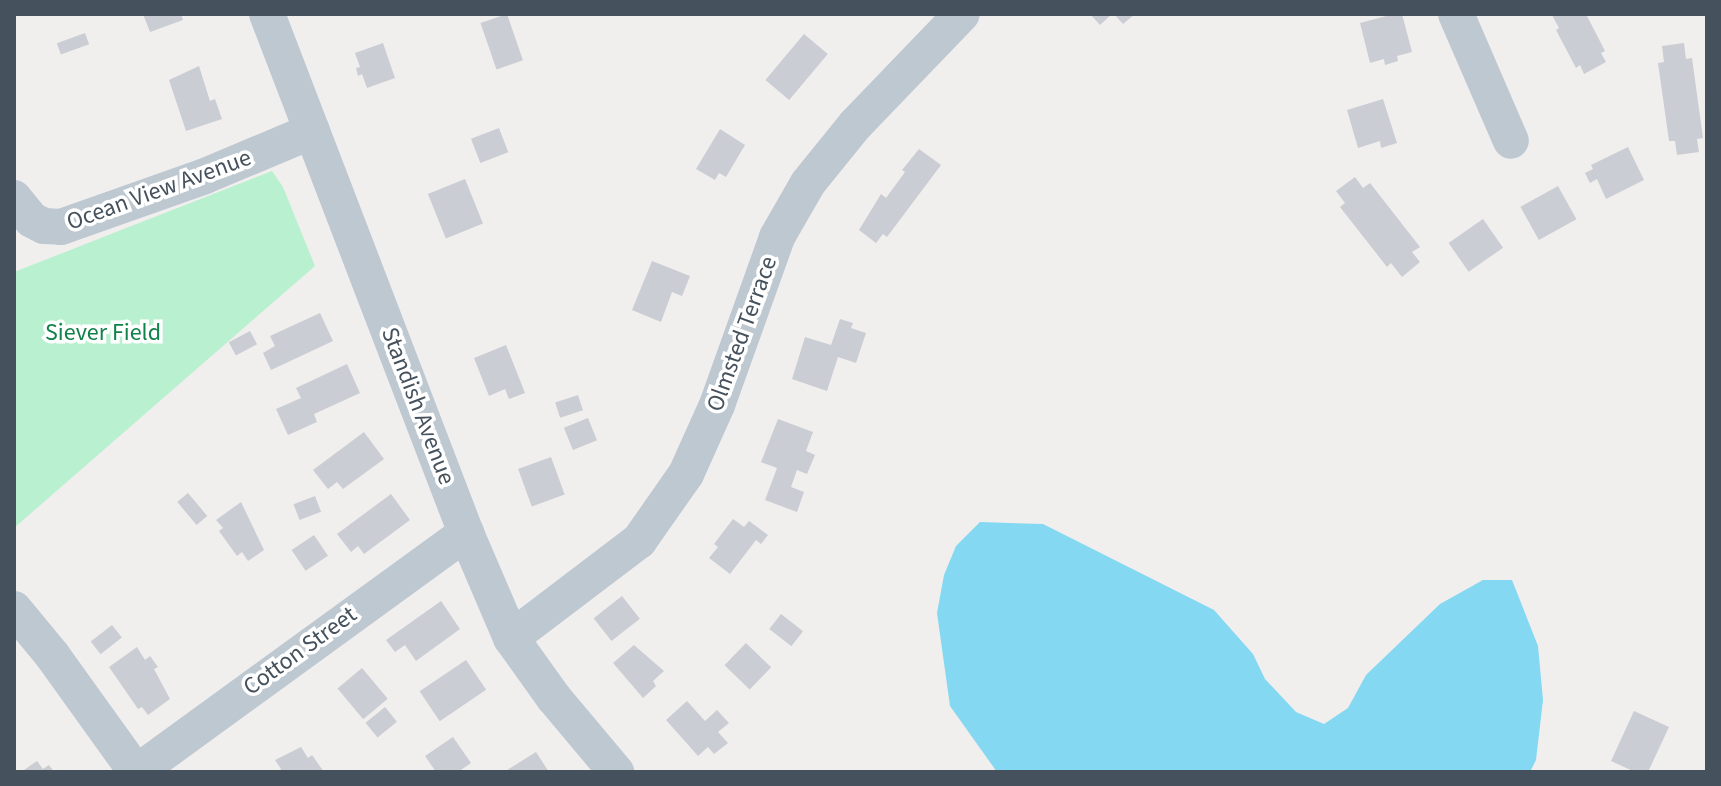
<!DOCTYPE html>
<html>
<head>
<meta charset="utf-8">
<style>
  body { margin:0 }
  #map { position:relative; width:1721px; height:786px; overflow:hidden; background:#f1eeee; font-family:"Source Sans 3",sans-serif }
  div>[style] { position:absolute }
  .green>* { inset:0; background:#b9f1d0 }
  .water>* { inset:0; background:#84d8f1 }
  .building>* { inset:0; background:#cacdd3; transform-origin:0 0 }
  .minor>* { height:36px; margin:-18px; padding:0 18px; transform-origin:18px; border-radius:18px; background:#bdc8d1 }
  span { translate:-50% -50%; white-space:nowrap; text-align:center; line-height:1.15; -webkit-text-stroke:7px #fff; paint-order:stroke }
  .street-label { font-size:24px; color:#45515c }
  .park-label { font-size:24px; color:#12824c }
  .frame { position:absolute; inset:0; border:16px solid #45515c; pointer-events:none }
</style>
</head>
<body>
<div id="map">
  <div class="green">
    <i style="clip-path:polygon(272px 171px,283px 187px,315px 266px,14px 528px,14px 272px)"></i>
  </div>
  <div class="water">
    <i style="clip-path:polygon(980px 522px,1043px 524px,1214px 610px,1253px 654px,1265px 679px,1296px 712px,1324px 724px,1348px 708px,1366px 675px,1440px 604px,1483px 580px,1512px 580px,1538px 646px,1543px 700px,1536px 760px,1530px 772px,997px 772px,950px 706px,937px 613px,944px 575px,956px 546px)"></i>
  </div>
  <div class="building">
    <i style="clip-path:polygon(143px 14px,181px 14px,183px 20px,150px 32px)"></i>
    <i style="left:507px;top:14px;width:49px;height:28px;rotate:71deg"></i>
    <i style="clip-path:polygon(1090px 14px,1112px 14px,1100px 25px)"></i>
    <i style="clip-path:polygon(1114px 14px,1135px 14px,1123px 24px)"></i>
    <i style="clip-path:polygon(1394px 14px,1402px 14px,1412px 52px,1397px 56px,1398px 61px,1385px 65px,1384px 59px,1370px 63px,1360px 23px)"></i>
    <i style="clip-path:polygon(1579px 14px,1586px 14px,1605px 51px,1601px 53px,1606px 62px,1584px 74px,1580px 65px,1576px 68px,1556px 30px,1559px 28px,1552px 15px)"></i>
    <i style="left:85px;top:33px;width:12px;height:30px;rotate:70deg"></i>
    <i style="left:804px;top:34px;width:31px;height:60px;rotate:40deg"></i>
    <i style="clip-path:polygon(383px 43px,395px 78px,367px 88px,362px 74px,358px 76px,356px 68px,360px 67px,355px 53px)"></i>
    <i style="clip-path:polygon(1684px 43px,1686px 59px,1692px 58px,1703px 138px,1697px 139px,1699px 152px,1677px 155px,1675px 141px,1669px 141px,1658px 63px,1664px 62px,1662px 46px)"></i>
    <i style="clip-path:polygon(199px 66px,210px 101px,215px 99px,222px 119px,186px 131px,169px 80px)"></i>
    <i style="clip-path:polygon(1383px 99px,1397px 143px,1381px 148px,1380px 141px,1358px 148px,1347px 110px)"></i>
    <i style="left:499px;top:128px;width:26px;height:30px;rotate:69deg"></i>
    <i style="clip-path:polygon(720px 129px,745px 145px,726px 177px,719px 173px,715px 180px,696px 169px)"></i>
    <i style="clip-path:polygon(1628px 147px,1644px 180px,1606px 199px,1597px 179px,1590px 183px,1585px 173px,1593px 169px,1591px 165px)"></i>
    <i style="clip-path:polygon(919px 149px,941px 165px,887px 237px,883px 234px,876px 243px,859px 230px,881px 194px,886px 198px,905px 172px,902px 170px)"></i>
    <i style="clip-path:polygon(1355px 177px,1363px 188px,1370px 183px,1420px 247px,1412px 252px,1420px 262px,1402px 277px,1391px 263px,1387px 267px,1340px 207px,1345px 203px,1336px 191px)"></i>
    <i style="left:465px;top:179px;width:48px;height:40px;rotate:68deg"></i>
    <i style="left:1558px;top:186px;width:38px;height:43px;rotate:61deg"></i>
    <i style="left:1483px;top:219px;width:35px;height:42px;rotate:55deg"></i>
    <i style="clip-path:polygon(652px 261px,690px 276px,682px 296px,672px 292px,661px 322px,632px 310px)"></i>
    <i style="clip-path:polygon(320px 313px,333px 341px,271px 370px,263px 353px,275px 346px,270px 336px)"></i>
    <i style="clip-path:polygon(840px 319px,853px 323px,851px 328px,866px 333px,856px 363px,838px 357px,827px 391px,792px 379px,805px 337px,831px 345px)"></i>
    <i style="left:250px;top:331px;width:15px;height:24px;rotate:62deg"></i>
    <i style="clip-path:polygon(506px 345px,525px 393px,509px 399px,505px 389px,489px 396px,474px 358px)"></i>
    <i style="clip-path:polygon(347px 364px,360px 393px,314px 414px,317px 422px,288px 435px,276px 409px,301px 398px,296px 388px)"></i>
    <i style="left:578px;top:395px;width:16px;height:24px;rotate:72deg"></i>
    <i style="left:588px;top:418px;width:24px;height:26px;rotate:68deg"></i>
    <i style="clip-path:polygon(778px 419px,813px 432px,806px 451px,815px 455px,807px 474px,797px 470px,791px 487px,804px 492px,797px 512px,765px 500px,777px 468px,761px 462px)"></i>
    <i style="clip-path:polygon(364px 432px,384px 459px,343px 489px,337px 482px,328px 489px,313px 470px)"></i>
    <i style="left:551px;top:457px;width:40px;height:35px;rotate:70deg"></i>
    <i style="left:188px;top:493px;width:30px;height:14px;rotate:50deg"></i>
    <i style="clip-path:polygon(391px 494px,410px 520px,364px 554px,358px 546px,351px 552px,337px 534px)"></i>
    <i style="left:315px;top:496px;width:17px;height:23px;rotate:69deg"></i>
    <i style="clip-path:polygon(241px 502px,264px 550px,248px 561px,242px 552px,237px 556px,219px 531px,223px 528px,216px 520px)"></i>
    <i style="clip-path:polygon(733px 519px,744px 527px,749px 521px,768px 535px,761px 544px,756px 540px,730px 574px,709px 558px,718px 547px,714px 544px)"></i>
    <i style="left:314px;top:535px;width:25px;height:27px;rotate:56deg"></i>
    <i style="left:622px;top:596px;width:29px;height:36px;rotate:52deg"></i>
    <i style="clip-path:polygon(441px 601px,460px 629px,416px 661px,405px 645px,395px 652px,386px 640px)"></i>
    <i style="left:781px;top:614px;width:28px;height:19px;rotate:38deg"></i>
    <i style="left:112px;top:625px;width:16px;height:27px;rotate:52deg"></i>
    <i style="left:746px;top:643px;width:35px;height:31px;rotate:44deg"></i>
    <i style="clip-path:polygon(634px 645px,664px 671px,653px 681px,656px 686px,643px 698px,613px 663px)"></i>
    <i style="clip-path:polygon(137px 647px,145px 660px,150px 656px,158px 667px,154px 669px,170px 699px,148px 715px,142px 707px,138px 709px,109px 667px)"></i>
    <i style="left:466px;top:660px;width:36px;height:56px;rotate:56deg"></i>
    <i style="left:362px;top:668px;width:40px;height:32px;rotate:50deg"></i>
    <i style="clip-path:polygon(687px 701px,705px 721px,717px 710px,729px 723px,718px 732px,728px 743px,714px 754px,708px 747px,698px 756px,666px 720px)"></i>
    <i style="left:385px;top:707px;width:19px;height:25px;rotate:51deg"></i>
    <i style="clip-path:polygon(1634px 711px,1669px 727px,1648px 772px,1635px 772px,1611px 761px)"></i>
    <i style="clip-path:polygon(453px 737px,471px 763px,458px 772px,436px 772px,425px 756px)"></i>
    <i style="clip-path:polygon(301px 747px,308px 758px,312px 755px,324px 772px,278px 772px,281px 769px,275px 760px)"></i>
    <i style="clip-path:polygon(536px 752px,549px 772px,504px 772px)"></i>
    <i style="clip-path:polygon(37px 761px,43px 769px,49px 765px,54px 772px,21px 772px)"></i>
  </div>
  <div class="minor">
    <i style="left:267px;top:14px;width:556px;rotate:69.02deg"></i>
    <i style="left:466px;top:533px;width:114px;rotate:66.8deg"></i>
    <i style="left:511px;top:638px;width:74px;rotate:54.4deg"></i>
    <i style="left:554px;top:698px;width:97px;rotate:50deg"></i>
    <i style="left:1456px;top:14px;width:138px;rotate:66.6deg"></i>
    <i style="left:14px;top:198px;width:28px;rotate:51deg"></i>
    <i style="left:32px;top:220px;width:13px;rotate:27deg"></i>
    <i style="left:44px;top:226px;width:17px;rotate:3deg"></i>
    <i style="left:61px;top:227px;width:153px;rotate:-19.5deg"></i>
    <i style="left:205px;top:176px;width:116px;rotate:-22.8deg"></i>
    <i style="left:14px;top:609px;width:60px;rotate:50.4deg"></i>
    <i style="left:52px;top:655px;width:144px;rotate:54.3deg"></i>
    <i style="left:511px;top:638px;width:161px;rotate:-37.2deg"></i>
    <i style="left:639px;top:541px;width:82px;rotate:-55deg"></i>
    <i style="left:686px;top:474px;width:76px;rotate:-65.8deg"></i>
    <i style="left:717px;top:405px;width:178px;rotate:-70.3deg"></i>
    <i style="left:777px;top:237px;width:62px;rotate:-60.1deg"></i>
    <i style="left:808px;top:183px;width:75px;rotate:-51deg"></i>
    <i style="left:855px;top:125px;width:154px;rotate:-46.1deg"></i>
    <i style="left:137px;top:772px;width:407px;rotate:-36deg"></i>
  </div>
  <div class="street-label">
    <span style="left:159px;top:190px;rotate:-20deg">Ocean View Avenue</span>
    <span style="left:742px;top:334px;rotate:-70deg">Olmsted Terrace</span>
    <span style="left:418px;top:406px;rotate:69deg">Standish Avenue</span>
    <span style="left:300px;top:651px;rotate:-36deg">Cotton Street</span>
  </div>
  <div class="park-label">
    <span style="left:103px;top:333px">Siever Field</span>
  </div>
  <div class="frame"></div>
</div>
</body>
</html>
